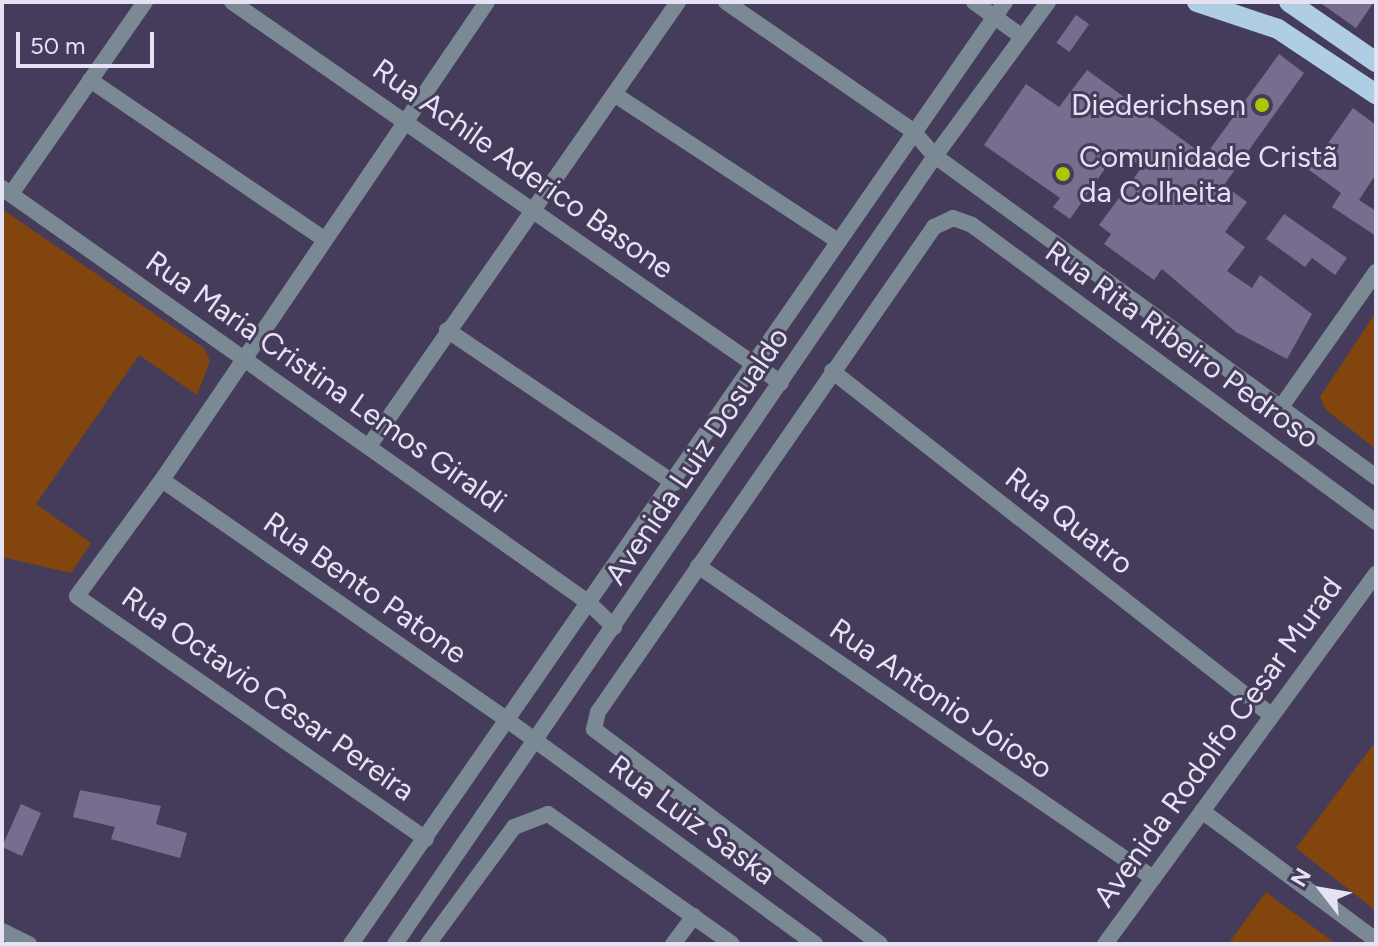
<!DOCTYPE html>
<html>
<head>
<meta charset="utf-8">
<style>
  body { margin:0 }
  #map { position:relative; width:1378px; height:946px; overflow:hidden; background:#443c5a; font-family:Figtree,sans-serif }
  div>[style] { position:absolute }
  .green>* { inset:0; background:#81450d }
  .building>* { inset:0; background:#776e8f; transform-origin:0 0 }
  .minor>* { height:16px; margin:-8px; padding:0 8px; transform-origin:8px; border-radius:8px; background:#7a8993 }
  .tertiary>* { height:16px; margin:-8px; padding:0 8px; transform-origin:8px; border-radius:8px; background:#7a8993 }
  .primary>* { height:20px; margin:-10px; padding:0 10px; transform-origin:10px; border-radius:10px; background:#afcee3 }
  .dots>* { width:22px; height:22px; translate:-50% -50%; box-sizing:border-box; border:4px solid #443c5a; border-radius:50% }
  span { translate:-50% -50%; white-space:nowrap; text-align:center; line-height:1.15; -webkit-text-stroke:6px #443c5a; paint-order:stroke }
  .poi-label { font-size:30px; color:#e6e1f4 }
  .right { translate:-100% -50%; text-align:right }
  .left { translate:0 -50%; text-align:left }
  .street-label { font-size:30px; color:#e6e1f4 }
  .frame { position:absolute; inset:0; border:4px solid #e6e1f4; pointer-events:none }
  .north { position:absolute; left:1282px; top:850px; width:80px; height:80px; -webkit-text-stroke:6px #443c5a; paint-order:stroke; rotate:301deg; font-size:22px; font-weight:700; line-height:32px; text-align:center; color:#e6e1f4 }
  .north::after { content:''; display:block; margin:auto; width:28px; height:36px; background:#e6e1f4; clip-path:polygon(50% 0,100% 100%,50% 72%,0 100%) }
  .scale { position:absolute; left:16px; top:32px; width:138px; height:36px; box-sizing:border-box; border:4px solid #e6e1f4; border-top:0; padding-left:10px; font-size:24px; line-height:28px; white-space:nowrap; color:#e6e1f4; -webkit-text-stroke:6px #443c5a; paint-order:stroke }
</style>
</head>
<body>
<div id="map">
  <div class="green">
    <i style="clip-path:polygon(2px 209px,204px 348px,210px 361px,197px 395px,139px 355px,36px 504px,91px 543px,71px 573px,2px 557px)"></i>
    <i style="clip-path:polygon(1376px 312px,1376px 449px,1326px 410px,1320px 397px)"></i>
    <i style="clip-path:polygon(1376px 741px,1376px 911px,1296px 848px)"></i>
    <i style="clip-path:polygon(1266px 892px,1336px 944px,1228px 944px)"></i>
  </div>
  <div class="building">
    <i style="clip-path:polygon(1319px 2px,1374px 2px,1356px 28px)"></i>
    <i style="left:1076px;top:15px;width:16px;height:34px;rotate:35deg"></i>
    <i style="clip-path:polygon(1279px 54px,1304px 73px,1224px 185px,1247px 202px,1225px 232px,1245px 247px,1227px 271px,1252px 288px,1260px 275px,1312px 314px,1287px 359px,1236px 332px,1162px 269px,1154px 280px,1104px 244px,1111px 234px,1099px 225px,1142px 167px,1118px 150px,1070px 219px,1053px 207px,1060px 198px,984px 145px,1026px 84px,1059px 107px,1087px 70px,1205px 156px)"></i>
    <i style="clip-path:polygon(1353px 108px,1376px 125px,1376px 174px,1359px 200px,1376px 211px,1376px 236px,1332px 207px,1341px 193px,1309px 170px)"></i>
    <i style="clip-path:polygon(1284px 214px,1347px 258px,1335px 275px,1312px 258px,1305px 267px,1266px 239px)"></i>
    <i style="clip-path:polygon(80px 790px,161px 806px,156px 824px,187px 833px,180px 858px,111px 839px,115px 827px,73px 817px)"></i>
    <i style="left:21px;top:804px;width:22px;height:47px;rotate:24deg"></i>
  </div>
  <div class="minor">
    <i style="left:232px;top:2px;width:668px;rotate:34.76deg"></i>
    <i style="left:726px;top:2px;width:227px;rotate:34.6deg"></i>
    <i style="left:974px;top:2px;width:58px;rotate:35.9deg"></i>
    <i style="left:90px;top:80px;width:284px;rotate:34.2deg"></i>
    <i style="left:614px;top:94px;width:269px;rotate:33.3deg"></i>
    <i style="left:2px;top:188px;width:719px;rotate:35.26deg"></i>
    <i style="left:589px;top:603px;width:35px;rotate:44deg"></i>
    <i style="left:11px;top:194px;width:234px;rotate:-55.1deg"></i>
    <i style="left:447px;top:330px;width:274px;rotate:34deg"></i>
    <i style="left:832px;top:371px;width:558px;rotate:38.08deg"></i>
    <i style="left:1281px;top:407px;width:165px;rotate:-54.9deg"></i>
    <i style="left:369px;top:446px;width:541px;rotate:-55.16deg"></i>
    <i style="left:162px;top:480px;width:420px;rotate:34.8deg"></i>
    <i style="left:507px;top:720px;width:381px;rotate:36deg"></i>
    <i style="left:698px;top:566px;width:552px;rotate:34.44deg"></i>
    <i style="left:1202px;top:811px;width:217px;rotate:36.6deg"></i>
    <i style="left:426px;top:839px;width:425px;rotate:-145.2deg"></i>
    <i style="left:77px;top:596px;width:144px;rotate:-53.8deg"></i>
    <i style="left:162px;top:480px;width:578px;rotate:-55.79deg"></i>
    <i style="left:2px;top:931px;width:30px;rotate:26deg"></i>
    <i style="left:428px;top:944px;width:145px;rotate:-53.7deg"></i>
    <i style="left:514px;top:827px;width:36px;rotate:-21deg"></i>
    <i style="left:548px;top:814px;width:225px;rotate:35.2deg"></i>
    <i style="left:673px;top:944px;width:35px;rotate:-53deg"></i>
    <i style="left:880px;top:944px;width:358px;rotate:-143.1deg"></i>
    <i style="left:594px;top:729px;width:17px;rotate:-77deg"></i>
    <i style="left:598px;top:712px;width:590px;rotate:-55.29deg"></i>
    <i style="left:934px;top:227px;width:21px;rotate:-25deg"></i>
    <i style="left:953px;top:218px;width:20px;rotate:20deg"></i>
    <i style="left:972px;top:225px;width:501px;rotate:36.32deg"></i>
    <i style="left:1105px;top:944px;width:459px;rotate:-53.8deg"></i>
  </div>
  <div class="tertiary">
    <i style="left:913px;top:131px;width:33px;rotate:49deg"></i>
    <i style="left:935px;top:156px;width:545px;rotate:36.05deg"></i>
    <i style="left:351px;top:944px;width:1147px;rotate:-55.23deg"></i>
    <i style="left:395px;top:944px;width:955px;rotate:-55.58deg"></i>
    <i style="left:935px;top:156px;width:191px;rotate:-53.7deg"></i>
  </div>
  <div class="primary">
    <i style="left:1197px;top:2px;width:85px;rotate:18.4deg"></i>
    <i style="left:1278px;top:29px;width:118px;rotate:33.6deg"></i>
    <i style="left:1289px;top:2px;width:106px;rotate:34.6deg"></i>
  </div>
  <div class="dots">
    <i style="left:1262px;top:105px;background:#b0c501"></i>
    <i style="left:1063px;top:174px;background:#b0c501"></i>
  </div>
  <div class="poi-label">
    <span class="right" style="left:1246px;top:105px">Diederichsen</span>
    <span class="left" style="left:1079px;top:174px">Comunidade Cristã<br>da Colheita</span>
  </div>
  <div class="street-label">
    <span style="left:523px;top:169px;rotate:35deg">Rua Achile Aderico Basone</span>
    <span style="left:1182px;top:345px;rotate:36deg">Rua Rita Ribeiro Pedroso</span>
    <span style="left:326px;top:382px;rotate:35deg">Rua Maria Cristina Lemos Giraldi</span>
    <span style="left:697px;top:456px;rotate:-56deg">Avenida Luiz Dosualdo</span>
    <span style="left:1069px;top:521px;rotate:38deg">Rua Quatro</span>
    <span style="left:365px;top:588px;rotate:35deg">Rua Bento Patone</span>
    <span style="left:268px;top:694px;rotate:35deg">Rua Octavio Cesar Pereira</span>
    <span style="left:941px;top:699px;rotate:34deg">Rua Antonio Joioso</span>
    <span style="left:1218px;top:742px;rotate:-54deg">Avenida Rodolfo Cesar Murad</span>
    <span style="left:692px;top:820px;rotate:36deg">Rua Luiz Saska</span>
  </div>
  <div class="frame"></div>
  <div class="north">N</div>
  <div class="scale">50 m</div>
</div>
</body>
</html>
